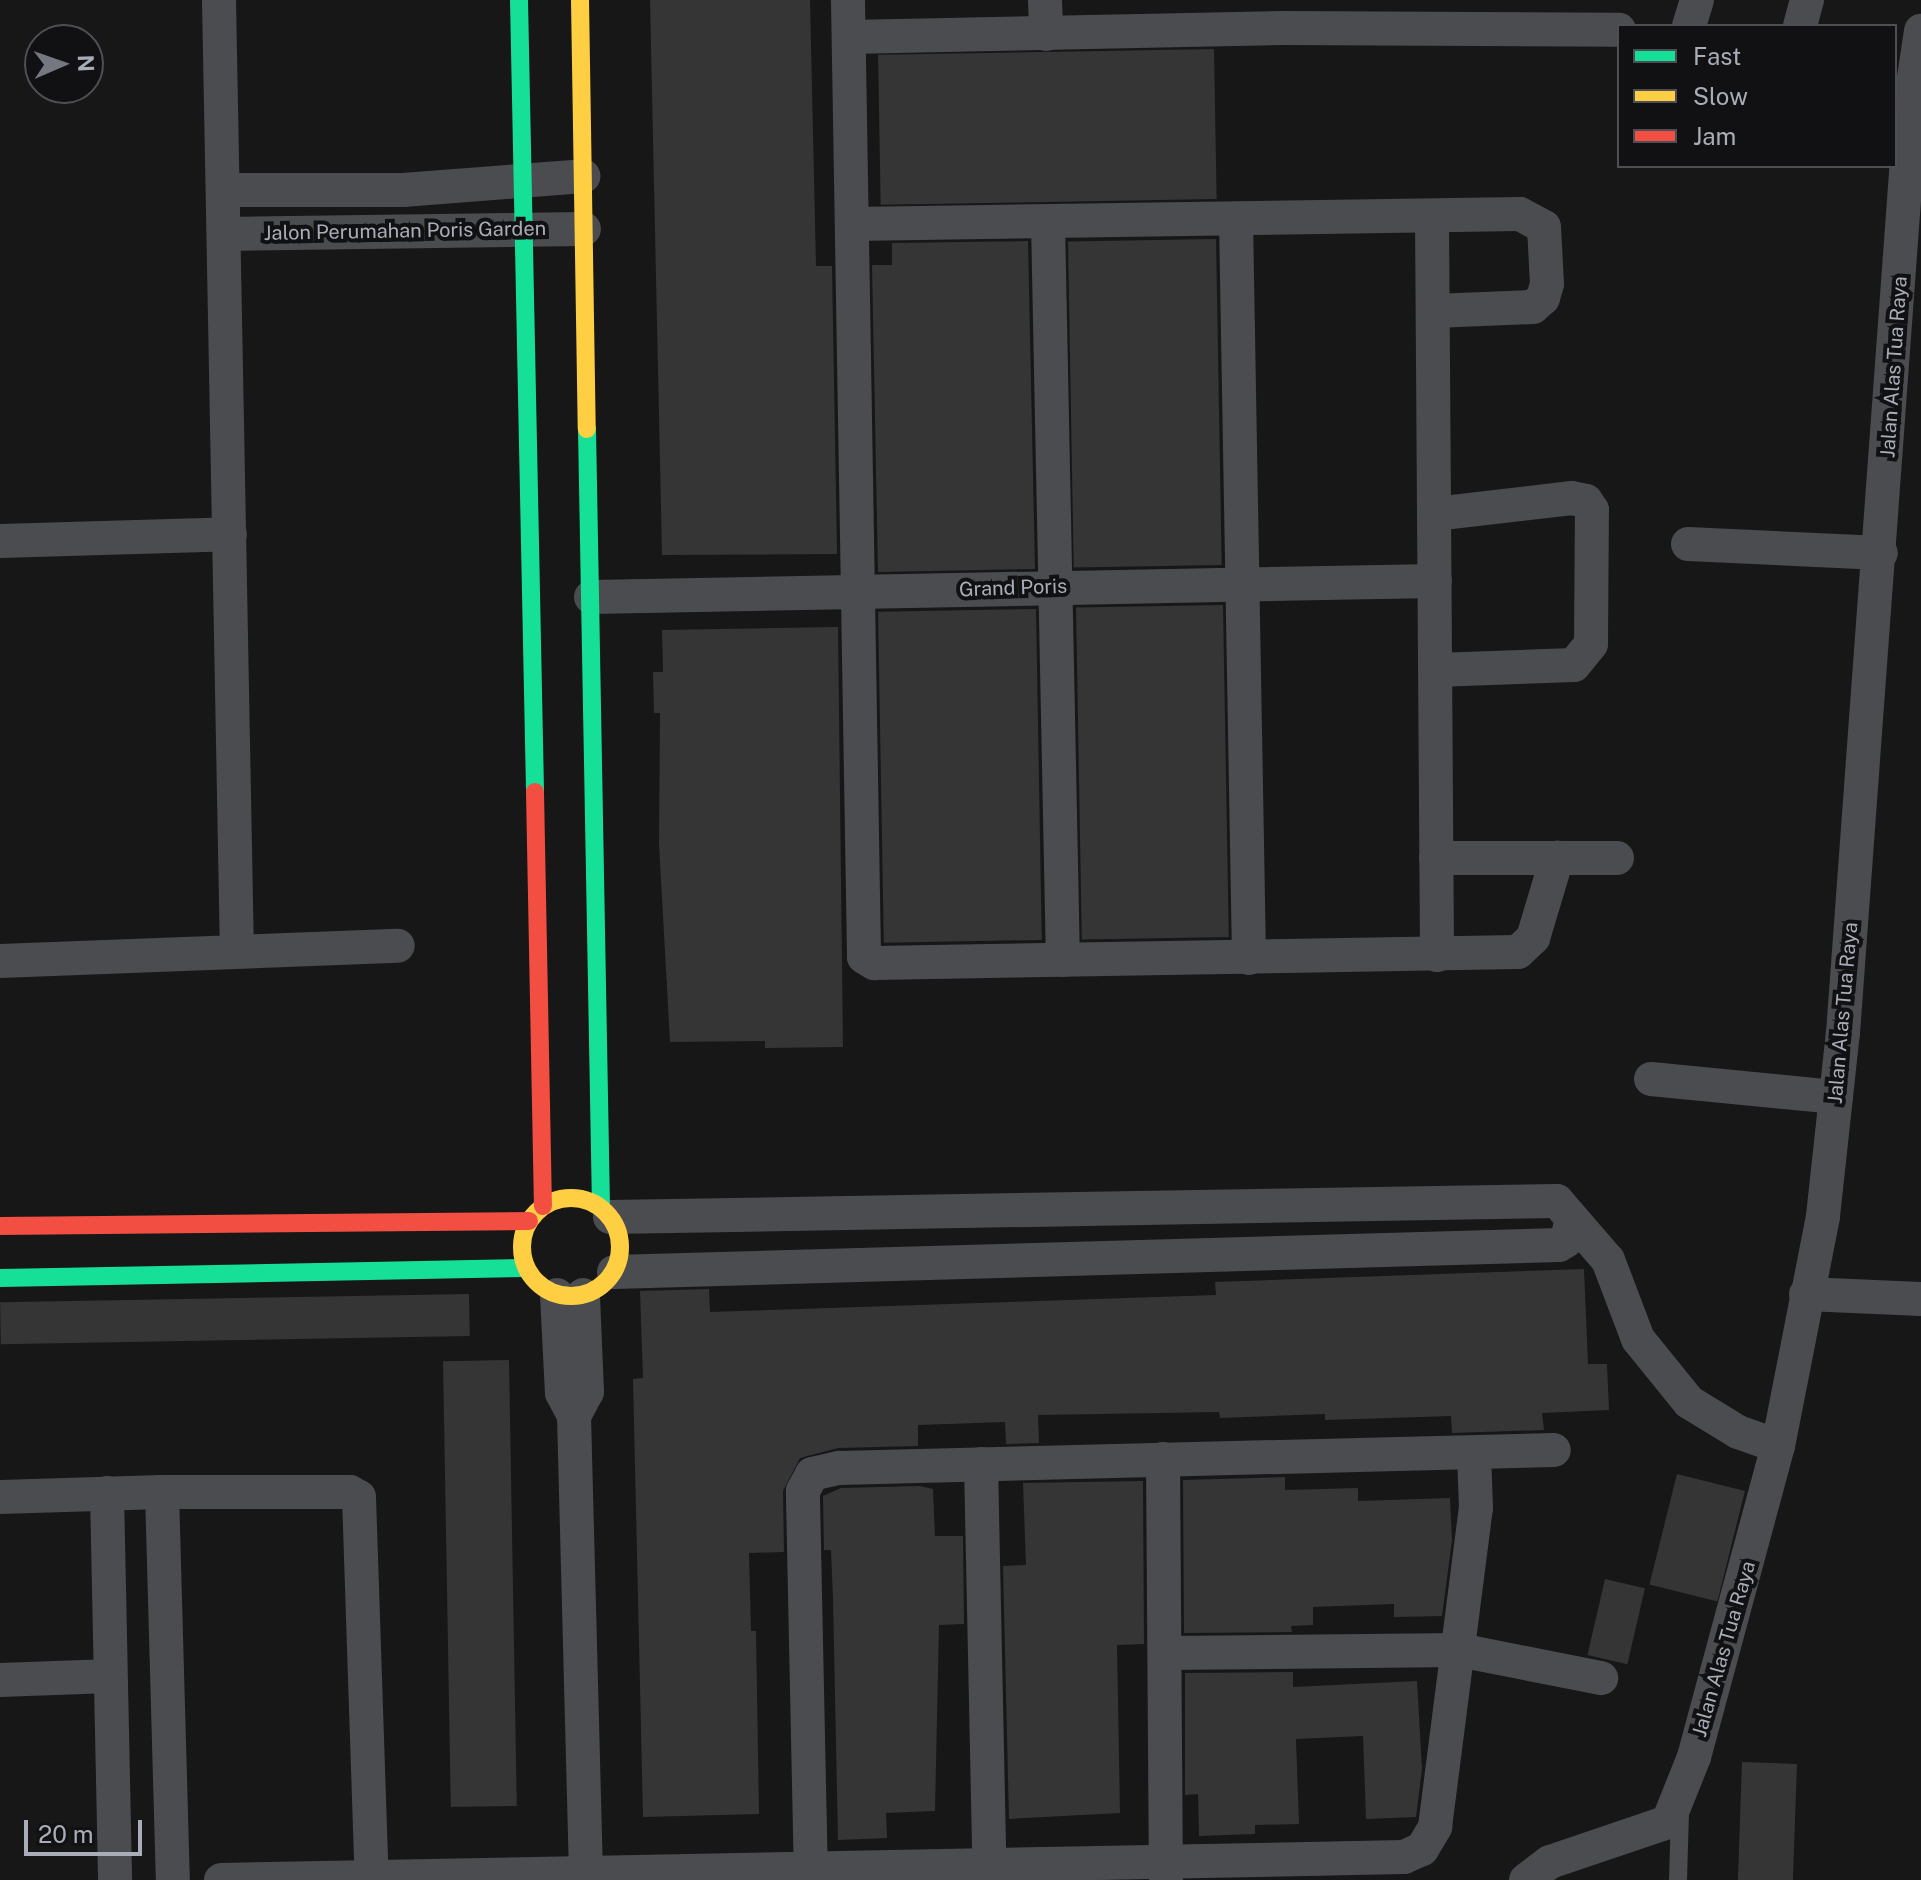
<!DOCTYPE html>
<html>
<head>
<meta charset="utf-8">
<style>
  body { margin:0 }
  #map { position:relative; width:1921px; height:1880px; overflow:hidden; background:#171717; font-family:"Public Sans",sans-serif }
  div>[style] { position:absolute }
  .building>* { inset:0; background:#353536; transform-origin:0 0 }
  .lane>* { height:18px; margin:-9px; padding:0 9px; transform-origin:9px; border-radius:9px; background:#4b4c50 }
  .street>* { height:34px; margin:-17px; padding:0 17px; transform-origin:17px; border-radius:17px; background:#4b4c50 }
  .fast>* { height:18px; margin:-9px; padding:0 9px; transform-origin:9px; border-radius:9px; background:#16e098 }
  .slow>* { height:18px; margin:-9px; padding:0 9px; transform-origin:9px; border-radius:9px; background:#ffcf43 }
  .slow>.ring { margin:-9px; padding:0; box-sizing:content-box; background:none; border:18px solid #ffcf43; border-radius:50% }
  .jam>* { height:18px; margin:-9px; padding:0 9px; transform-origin:9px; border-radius:9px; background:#f24e42 }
  span { translate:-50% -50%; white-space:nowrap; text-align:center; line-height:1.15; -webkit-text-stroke:8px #111113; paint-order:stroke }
  .street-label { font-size:20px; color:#a8adb8 }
  .legend { position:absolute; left:1617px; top:24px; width:280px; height:144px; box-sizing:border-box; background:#111113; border:2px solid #4d4f55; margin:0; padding:10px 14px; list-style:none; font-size:24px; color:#a8adb8 }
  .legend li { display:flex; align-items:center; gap:16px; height:40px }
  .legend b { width:40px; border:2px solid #4d4f55 }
  .north { position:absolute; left:24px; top:24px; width:80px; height:80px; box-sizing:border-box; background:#111113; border:2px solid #4d4f55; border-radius:50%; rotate:88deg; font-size:22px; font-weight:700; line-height:32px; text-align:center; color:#a8adb8 }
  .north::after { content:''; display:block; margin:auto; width:28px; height:36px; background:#757880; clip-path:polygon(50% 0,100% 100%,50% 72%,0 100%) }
  .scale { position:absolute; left:24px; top:1820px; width:118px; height:36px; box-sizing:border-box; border:4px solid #a8adb8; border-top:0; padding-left:10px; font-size:24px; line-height:28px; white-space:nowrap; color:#a8adb8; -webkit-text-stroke:6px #111113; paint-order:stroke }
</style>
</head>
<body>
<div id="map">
  <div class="building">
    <i style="clip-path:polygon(650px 0,810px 0,816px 266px,832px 266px,837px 554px,662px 555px)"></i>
    <i style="left:1214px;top:49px;width:150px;height:336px;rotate:89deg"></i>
    <i style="left:1216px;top:239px;width:326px;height:148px;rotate:89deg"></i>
    <i style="clip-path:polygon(1028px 241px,1035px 569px,878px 572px,872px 265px,892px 265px,892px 243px)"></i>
    <i style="left:1223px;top:605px;width:332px;height:147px;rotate:89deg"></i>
    <i style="left:1036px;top:609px;width:331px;height:158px;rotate:89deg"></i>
    <i style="clip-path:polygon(838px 627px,843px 1047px,765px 1048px,765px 1041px,670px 1042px,659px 844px,660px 713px,654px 713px,653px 672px,663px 672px,662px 630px)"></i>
    <i style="clip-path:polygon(1584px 1269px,1588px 1364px,1607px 1364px,1609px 1410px,1542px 1413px,1544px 1430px,1452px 1433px,1451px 1416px,1325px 1420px,1325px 1414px,1220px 1418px,1219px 1412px,1038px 1415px,1039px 1443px,1006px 1444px,1005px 1422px,918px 1425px,918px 1446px,838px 1448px,800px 1458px,783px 1491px,784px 1552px,749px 1553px,751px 1631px,756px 1631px,759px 1814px,643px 1817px,633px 1379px,643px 1378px,640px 1291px,709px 1289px,710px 1312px,1216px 1295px,1215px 1282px)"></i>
    <i style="left:469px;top:1294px;width:42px;height:469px;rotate:89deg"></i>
    <i style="left:509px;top:1360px;width:446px;height:66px;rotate:89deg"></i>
    <i style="left:1677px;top:1474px;width:70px;height:114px;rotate:14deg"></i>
    <i style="clip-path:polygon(1285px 1477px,1285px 1490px,1358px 1488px,1358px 1501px,1450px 1498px,1452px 1540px,1442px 1616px,1394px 1617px,1394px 1604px,1313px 1607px,1313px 1625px,1291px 1626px,1292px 1632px,1184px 1633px,1183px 1480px)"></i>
    <i style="clip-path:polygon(1143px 1481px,1144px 1644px,1117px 1645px,1120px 1813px,1009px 1819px,1003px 1566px,1026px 1565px,1023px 1483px)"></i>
    <i style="clip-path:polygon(920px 1486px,933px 1489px,935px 1536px,963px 1536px,964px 1624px,939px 1625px,935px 1811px,886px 1813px,887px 1838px,838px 1840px,833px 1599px,831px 1550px,824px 1550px,823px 1496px,841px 1488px)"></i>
    <i style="left:1605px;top:1579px;width:41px;height:78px;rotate:13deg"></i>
    <i style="clip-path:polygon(1293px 1672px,1293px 1687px,1417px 1681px,1422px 1769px,1416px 1817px,1366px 1819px,1363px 1736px,1296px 1739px,1299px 1824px,1255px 1825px,1255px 1834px,1199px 1836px,1198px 1794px,1185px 1795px,1185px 1673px)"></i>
    <i style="left:1742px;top:1762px;width:55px;height:118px;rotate:2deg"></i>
  </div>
  <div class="lane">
    <i style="left:1678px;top:1880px;width:69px;rotate:-88.3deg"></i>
  </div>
  <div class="street">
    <i style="left:219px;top:0;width:951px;rotate:88.92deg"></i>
    <i style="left:848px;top:0;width:957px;rotate:89.04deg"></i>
    <i style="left:864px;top:957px;width:12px;rotate:31deg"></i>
    <i style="left:874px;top:963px;width:644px;rotate:-0.98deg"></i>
    <i style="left:1518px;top:952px;width:21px;rotate:-43deg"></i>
    <i style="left:1533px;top:938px;width:84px;rotate:-73.3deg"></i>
    <i style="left:1045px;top:0;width:34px;rotate:88deg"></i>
    <i style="left:1689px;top:26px;width:27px;rotate:-73deg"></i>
    <i style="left:1800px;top:26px;width:27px;rotate:-75deg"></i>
    <i style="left:849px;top:37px;width:435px;rotate:-1.2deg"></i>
    <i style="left:1284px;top:28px;width:335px;rotate:0.3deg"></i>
    <i style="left:224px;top:190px;width:179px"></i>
    <i style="left:403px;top:190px;width:181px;rotate:-4.4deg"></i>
    <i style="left:1432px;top:217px;width:738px;rotate:89.61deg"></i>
    <i style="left:1236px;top:220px;width:738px;rotate:88.99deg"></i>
    <i style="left:1048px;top:222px;width:738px;rotate:88.84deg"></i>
    <i style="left:852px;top:224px;width:668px;rotate:-0.86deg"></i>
    <i style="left:1520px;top:214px;width:27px;rotate:28deg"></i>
    <i style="left:1544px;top:227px;width:57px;rotate:87deg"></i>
    <i style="left:1547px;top:284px;width:15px;rotate:106deg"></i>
    <i style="left:1543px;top:298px;width:13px;rotate:138deg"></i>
    <i style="left:1533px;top:307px;width:99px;rotate:177.7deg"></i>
    <i style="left:226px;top:234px;width:358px;rotate:-0.8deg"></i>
    <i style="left:0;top:541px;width:230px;rotate:-1.7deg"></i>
    <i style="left:1688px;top:544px;width:193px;rotate:2.7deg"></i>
    <i style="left:591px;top:597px;width:844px;rotate:-1.09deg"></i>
    <i style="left:1436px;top:670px;width:138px;rotate:-2.1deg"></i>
    <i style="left:1574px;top:665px;width:27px;rotate:-51deg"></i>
    <i style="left:1591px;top:644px;width:134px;rotate:-89.6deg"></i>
    <i style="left:1592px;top:510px;width:11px;rotate:-124deg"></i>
    <i style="left:1586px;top:501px;width:14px;rotate:-168deg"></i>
    <i style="left:1572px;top:498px;width:137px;rotate:173.3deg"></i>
    <i style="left:1436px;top:858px;width:181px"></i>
    <i style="left:0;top:961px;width:398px;rotate:-2.2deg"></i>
    <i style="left:1651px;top:1079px;width:186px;rotate:5.6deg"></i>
    <i style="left:610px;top:1217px;width:947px;rotate:-0.97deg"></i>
    <i style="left:1557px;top:1201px;width:78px;rotate:49.2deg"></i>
    <i style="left:1608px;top:1260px;width:85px;rotate:69.2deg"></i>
    <i style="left:1638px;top:1339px;width:81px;rotate:51deg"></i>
    <i style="left:1689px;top:1402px;width:57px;rotate:31.5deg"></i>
    <i style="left:1738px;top:1432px;width:42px;rotate:19.3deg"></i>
    <i style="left:614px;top:1272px;width:945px;rotate:-1.64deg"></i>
    <i style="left:1559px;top:1245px;width:9px;rotate:-32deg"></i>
    <i style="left:1567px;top:1240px;width:17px;rotate:-77deg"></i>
    <i style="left:1806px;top:1294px;width:115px;rotate:2.5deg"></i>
    <i style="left:557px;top:1295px;width:98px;rotate:87.1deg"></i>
    <i style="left:562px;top:1393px;width:26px;rotate:62deg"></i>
    <i style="left:574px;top:1416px;width:464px;rotate:88.5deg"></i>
    <i style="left:574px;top:1416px;width:27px;rotate:-62deg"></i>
    <i style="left:587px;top:1392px;width:97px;rotate:-92.4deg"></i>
    <i style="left:1163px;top:1459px;width:421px;rotate:89.6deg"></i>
    <i style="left:981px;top:1464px;width:416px;rotate:88.8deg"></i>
    <i style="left:162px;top:1492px;width:388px;rotate:88.4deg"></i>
    <i style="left:107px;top:1493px;width:387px;rotate:88.8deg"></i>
    <i style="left:0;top:1497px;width:162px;rotate:-1.8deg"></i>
    <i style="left:162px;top:1492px;width:188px"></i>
    <i style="left:350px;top:1492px;width:10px;rotate:29deg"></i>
    <i style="left:359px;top:1497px;width:383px;rotate:88.1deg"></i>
    <i style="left:1165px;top:1653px;width:294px;rotate:-0.6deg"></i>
    <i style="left:1459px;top:1650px;width:145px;rotate:11.2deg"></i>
    <i style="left:0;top:1680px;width:110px;rotate:-2.1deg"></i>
    <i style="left:221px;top:1880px;width:1183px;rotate:-1.11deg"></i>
    <i style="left:1404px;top:1857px;width:20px;rotate:-24deg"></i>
    <i style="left:1422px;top:1849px;width:26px;rotate:-59deg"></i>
    <i style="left:1435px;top:1827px;width:322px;rotate:-82.7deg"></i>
    <i style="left:1476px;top:1508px;width:54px;rotate:-92.1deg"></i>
    <i style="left:811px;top:1880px;width:389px;rotate:-91.2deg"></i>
    <i style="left:803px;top:1491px;width:19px;rotate:-62deg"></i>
    <i style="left:812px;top:1474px;width:28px;rotate:-13deg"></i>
    <i style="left:839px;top:1468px;width:715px;rotate:-1.44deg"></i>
    <i style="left:1526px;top:1880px;width:30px;rotate:-37deg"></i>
    <i style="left:1550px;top:1862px;width:125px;rotate:-18.7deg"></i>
    <i style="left:1668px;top:1822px;width:70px;rotate:-68.2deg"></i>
    <i style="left:1694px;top:1757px;width:322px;rotate:-74.9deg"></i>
    <i style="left:1778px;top:1446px;width:234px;rotate:-78.9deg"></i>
    <i style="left:1823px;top:1216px;width:184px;rotate:-83.8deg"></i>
    <i style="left:1843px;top:1033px;width:945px;rotate:-85.81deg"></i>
    <i style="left:1912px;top:91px;width:61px;rotate:-81.5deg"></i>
  </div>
  <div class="fast">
    <i style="left:519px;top:0;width:792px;rotate:88.84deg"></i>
    <i style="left:587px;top:429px;width:779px;rotate:88.97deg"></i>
    <i style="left:0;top:1278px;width:526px;rotate:-1.09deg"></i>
  </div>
  <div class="slow">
    <i style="left:580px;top:0;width:429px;rotate:89.1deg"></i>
    <i class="ring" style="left:522px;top:1198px;width:80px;height:80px"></i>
  </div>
  <div class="jam">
    <i style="left:535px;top:792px;width:414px;rotate:88.9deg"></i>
    <i style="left:0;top:1226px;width:529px;rotate:-0.54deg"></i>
  </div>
  <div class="street-label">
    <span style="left:405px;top:231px;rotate:-1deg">Jalon Perumahan Poris Garden</span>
    <span style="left:1894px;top:367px;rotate:-86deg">Jalan Alas Tua Raya</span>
    <span style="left:1013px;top:588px;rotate:-2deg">Grand Poris</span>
    <span style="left:1843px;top:1013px;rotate:-85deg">Jalan Alas Tua Raya</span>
    <span style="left:1724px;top:1649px;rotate:-74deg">Jalan Alas Tua Raya</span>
  </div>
  <ul class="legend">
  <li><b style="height:10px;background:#16e098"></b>Fast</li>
  <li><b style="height:10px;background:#ffcf43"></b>Slow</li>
  <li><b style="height:10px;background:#f24e42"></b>Jam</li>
  </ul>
  <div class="north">N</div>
  <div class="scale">20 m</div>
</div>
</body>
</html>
